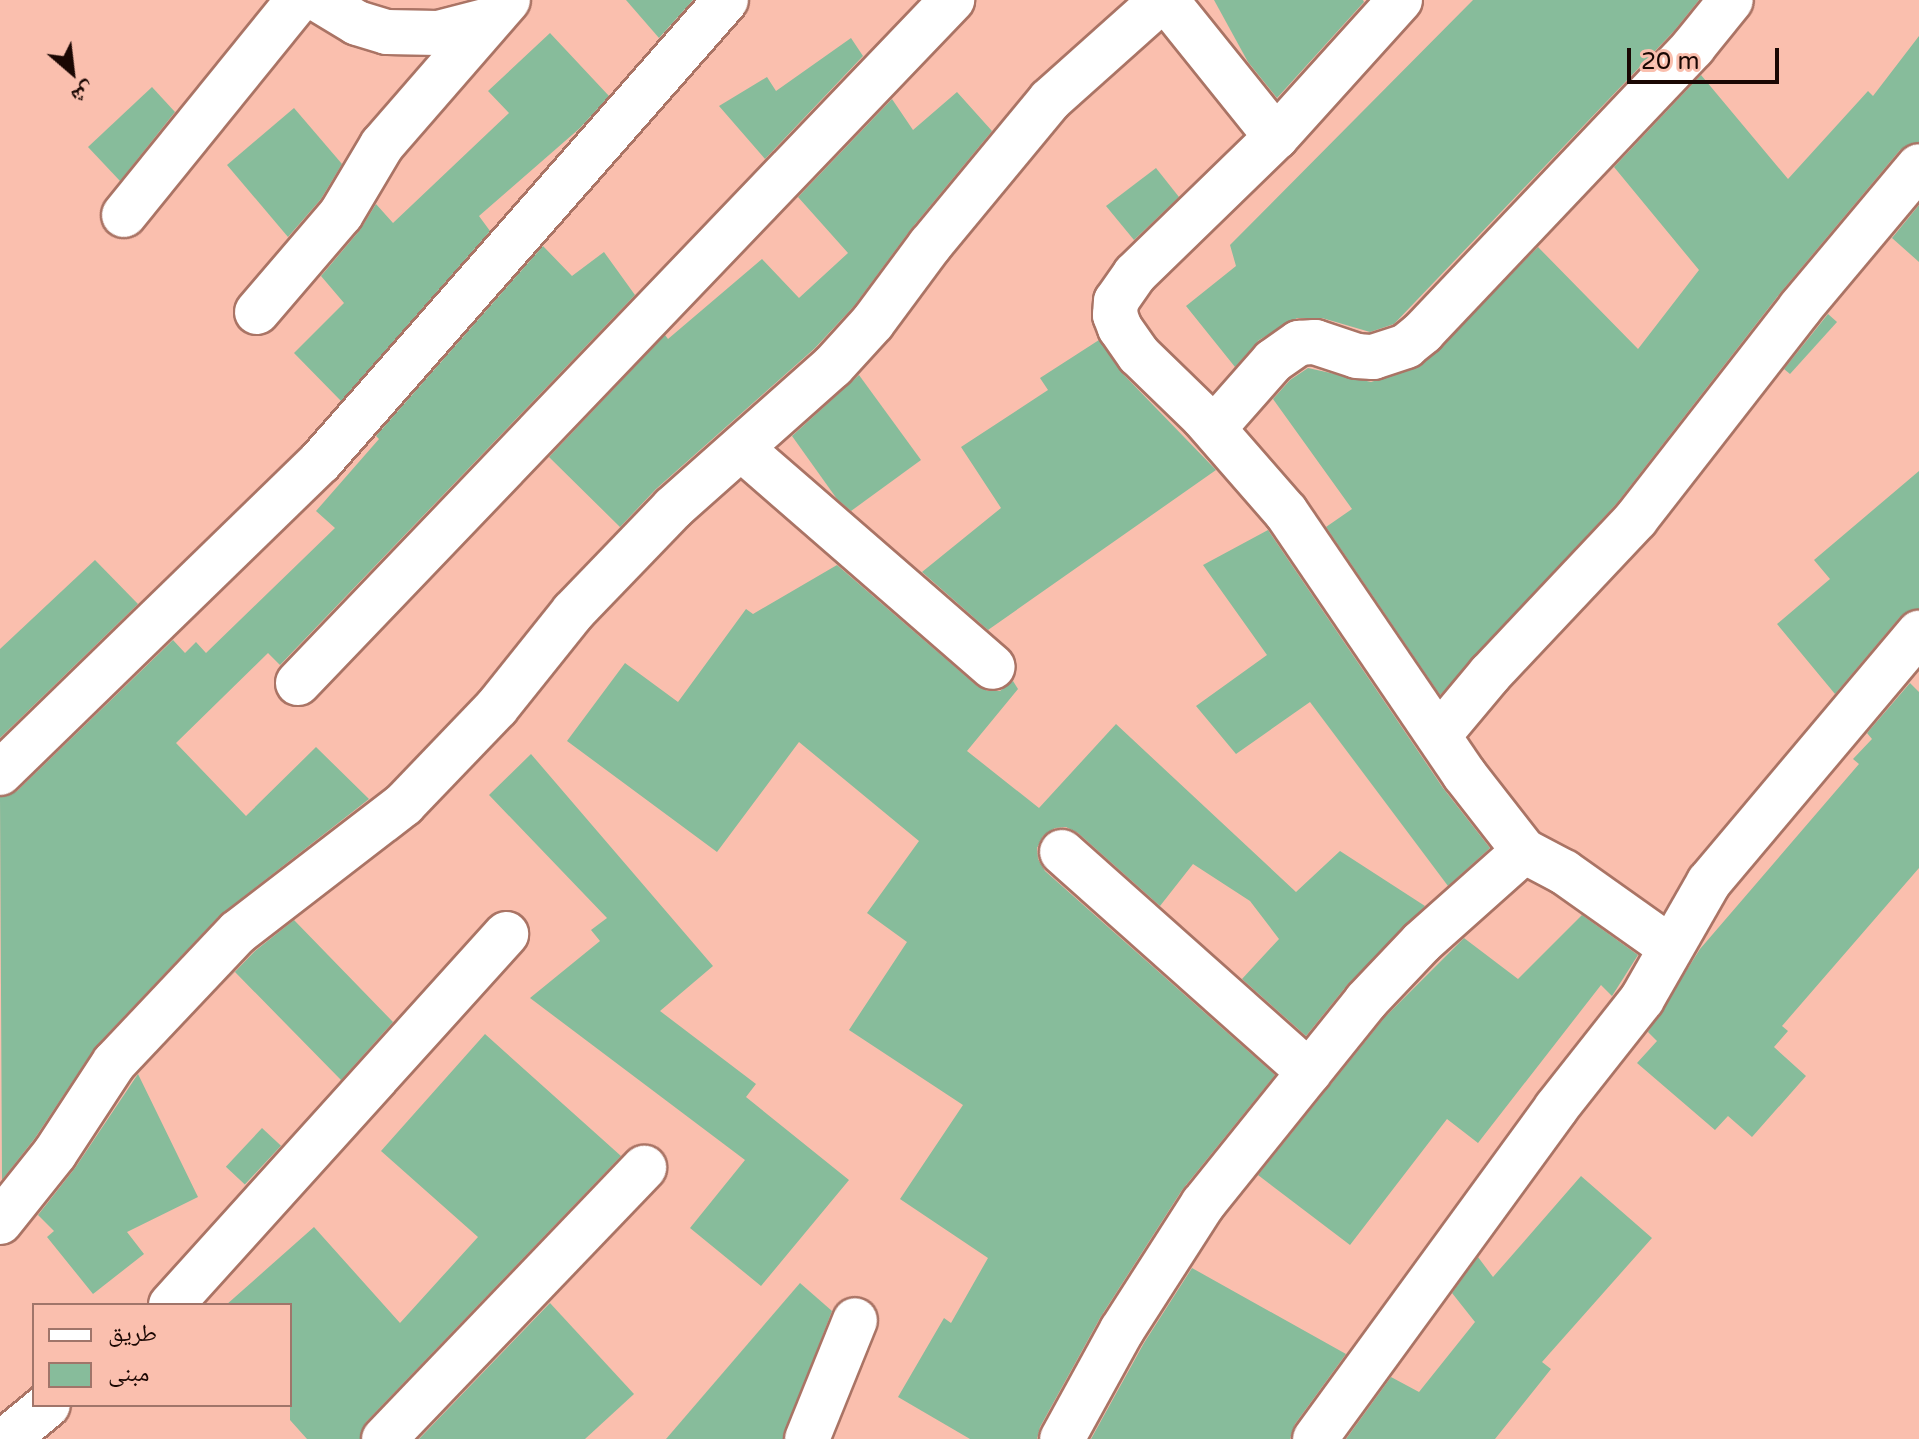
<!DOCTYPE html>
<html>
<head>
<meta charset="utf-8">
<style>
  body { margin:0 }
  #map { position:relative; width:1919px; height:1439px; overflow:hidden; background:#fabfae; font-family:"Varela Round","Noto Naskh Arabic",sans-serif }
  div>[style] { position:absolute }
  .building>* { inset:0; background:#87bc9b; transform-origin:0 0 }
  .roads { filter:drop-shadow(2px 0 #aa7465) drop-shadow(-2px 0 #aa7465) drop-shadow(0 2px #aa7465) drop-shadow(0 -2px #aa7465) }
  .minor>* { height:44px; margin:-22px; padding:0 22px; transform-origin:22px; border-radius:22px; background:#fff }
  span { translate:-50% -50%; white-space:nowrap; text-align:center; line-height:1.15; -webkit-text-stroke:8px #fabfae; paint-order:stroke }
  .legend { position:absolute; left:32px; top:1303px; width:260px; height:104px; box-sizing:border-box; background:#fabfae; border:2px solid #a0756a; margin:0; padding:10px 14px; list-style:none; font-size:24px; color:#1a0703 }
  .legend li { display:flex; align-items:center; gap:16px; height:40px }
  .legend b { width:40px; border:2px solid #a0756a }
  .north { position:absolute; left:32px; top:32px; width:80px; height:80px; -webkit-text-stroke:6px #fabfae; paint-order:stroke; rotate:152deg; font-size:22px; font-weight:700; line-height:32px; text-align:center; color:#1a0703 }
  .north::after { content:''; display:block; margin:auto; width:28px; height:36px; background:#1a0703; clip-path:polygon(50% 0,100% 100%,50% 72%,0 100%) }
  .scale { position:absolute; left:1627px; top:48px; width:152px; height:36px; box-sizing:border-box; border:4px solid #1a0703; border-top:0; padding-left:10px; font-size:24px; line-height:28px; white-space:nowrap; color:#1a0703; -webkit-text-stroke:6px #fabfae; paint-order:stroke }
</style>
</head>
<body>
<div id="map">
  <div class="building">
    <i style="clip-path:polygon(626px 0,693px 0,659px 38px)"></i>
    <i style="clip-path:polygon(1214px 0,1363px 0,1364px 2px,1277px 98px,1248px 62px)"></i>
    <i style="clip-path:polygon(1473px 0,1699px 0,1674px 31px,1394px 324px,1370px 332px,1322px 318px,1297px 318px,1259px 340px,1235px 367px,1186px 306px,1236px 266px,1230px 245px)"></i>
    <i style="clip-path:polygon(550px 33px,609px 96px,580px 128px,479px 216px,490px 231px,341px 401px,294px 353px,344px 303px,321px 276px,360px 230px,376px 204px,393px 223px,509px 113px,488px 91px)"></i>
    <i style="clip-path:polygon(1919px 36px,1919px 142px,1900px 150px,1781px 292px,1617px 503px,1440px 695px,1326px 527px,1352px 509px,1273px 399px,1290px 380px,1308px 368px,1371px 382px,1421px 366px,1538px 247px,1638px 349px,1699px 270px,1614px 167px,1701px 75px,1788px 179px,1868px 91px,1873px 96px)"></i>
    <i style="clip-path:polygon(851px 38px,863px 56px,765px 159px,719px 106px,767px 77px,776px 91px)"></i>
    <i style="clip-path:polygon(152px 87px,175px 112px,120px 181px,88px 147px)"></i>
    <i style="clip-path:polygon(957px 92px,992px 131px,911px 229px,854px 306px,815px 348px,656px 489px,620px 527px,549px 457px,665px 335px,668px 339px,762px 259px,799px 298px,848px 253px,798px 197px,892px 99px,913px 130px)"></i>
    <i style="clip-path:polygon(294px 108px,342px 164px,321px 199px,288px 237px,227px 165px)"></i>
    <i style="clip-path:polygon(1156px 168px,1179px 197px,1134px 240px,1106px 206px)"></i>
    <i style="clip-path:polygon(1919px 205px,1919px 262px,1892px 238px)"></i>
    <i style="clip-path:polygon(543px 246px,572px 276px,604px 252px,635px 295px,280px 665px,268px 653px,176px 743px,246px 816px,316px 747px,369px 799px,220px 915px,96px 1046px,35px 1138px,2px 1180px,0 797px,17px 791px,173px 640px,185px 653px,196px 642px,206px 653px,335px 528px,316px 511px,379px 439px,376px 436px)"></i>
    <i style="clip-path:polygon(1828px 314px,1837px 322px,1790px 374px,1784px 369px)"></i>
    <i style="clip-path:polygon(1099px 340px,1122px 373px,1216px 470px,988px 630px,922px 572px,1001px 508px,961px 447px,1048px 390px,1040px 378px)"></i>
    <i style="clip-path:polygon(859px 375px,921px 460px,851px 511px,837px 499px,792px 436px)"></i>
    <i style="clip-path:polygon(1919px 471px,1919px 609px,1900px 617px,1835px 694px,1777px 624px,1830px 579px,1814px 560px)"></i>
    <i style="clip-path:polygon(1268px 530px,1443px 788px,1490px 848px,1448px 886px,1310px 702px,1236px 754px,1196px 706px,1267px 655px,1203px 565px)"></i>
    <i style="clip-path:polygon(95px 560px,138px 604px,0 738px,0 649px)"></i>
    <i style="clip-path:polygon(837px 565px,977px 686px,988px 691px,1000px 691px,1013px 681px,1018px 689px,967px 751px,1039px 808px,1116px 724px,1296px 892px,1340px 851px,1425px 906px,1348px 984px,1306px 1036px,1242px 979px,1279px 939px,1250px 901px,1193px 864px,1160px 906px,1078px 833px,1066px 827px,1055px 828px,1043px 836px,1037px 848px,1038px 859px,1045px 871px,1275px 1075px,1182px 1190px,1100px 1318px,1040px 1427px,1037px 1439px,970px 1439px,898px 1397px,944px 1318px,951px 1323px,988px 1258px,900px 1199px,963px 1105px,849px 1030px,907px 942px,867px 913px,919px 841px,799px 742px,717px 852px,567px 741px,625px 663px,678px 702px,746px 609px,753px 614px)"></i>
    <i style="clip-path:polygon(1910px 683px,1919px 692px,1919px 868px,1782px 1026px,1788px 1031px,1774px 1047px,1806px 1076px,1752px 1137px,1728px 1116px,1715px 1130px,1637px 1063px,1657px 1041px,1648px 1032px,1700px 949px,1859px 764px,1853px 759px,1872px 739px,1867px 733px)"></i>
    <i style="clip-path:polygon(531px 754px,713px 966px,660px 1011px,756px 1084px,746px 1097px,849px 1180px,761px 1286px,690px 1228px,745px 1160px,530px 998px,600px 941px,591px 930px,607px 918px,489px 795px)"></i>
    <i style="clip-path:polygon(1582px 915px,1638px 955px,1612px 996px,1601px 985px,1478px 1143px,1447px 1119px,1350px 1245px,1258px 1175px,1385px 1017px,1464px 938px,1518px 979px)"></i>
    <i style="clip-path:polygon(294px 920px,393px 1022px,341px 1080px,235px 972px,225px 982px,255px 951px)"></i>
    <i style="clip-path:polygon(485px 1034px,621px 1156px,366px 1422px,360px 1439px,307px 1439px,290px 1420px,290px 1305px,226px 1305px,314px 1227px,400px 1323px,478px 1237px,381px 1151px)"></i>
    <i style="clip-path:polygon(138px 1074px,198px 1197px,127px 1232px,144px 1254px,93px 1294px,47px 1237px,54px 1231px,38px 1215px,75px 1168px)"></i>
    <i style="left:262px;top:1128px;width:26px;height:53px;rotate:43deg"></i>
    <i style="clip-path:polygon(1581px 1176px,1652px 1238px,1542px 1362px,1551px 1369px,1495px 1439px,1346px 1439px,1391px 1377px,1419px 1392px,1475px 1322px,1452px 1293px,1478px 1257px,1493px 1277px)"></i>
    <i style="clip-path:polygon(1192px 1268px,1346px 1354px,1295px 1424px,1290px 1439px,1091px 1439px,1144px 1343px)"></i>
    <i style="clip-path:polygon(800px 1283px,832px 1311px,783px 1439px,666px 1439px)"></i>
    <i style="clip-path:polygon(550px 1303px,634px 1394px,585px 1439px,419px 1439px)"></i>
  </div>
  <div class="roads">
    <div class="minor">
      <i style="left:319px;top:0;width:44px;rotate:31.2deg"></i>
      <i style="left:357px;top:23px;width:31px;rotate:17deg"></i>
      <i style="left:387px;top:32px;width:51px;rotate:1.1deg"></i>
      <i style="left:438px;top:33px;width:53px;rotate:-14.3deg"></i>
      <i style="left:1166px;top:0;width:176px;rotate:51.2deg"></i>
      <i style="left:1400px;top:0;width:185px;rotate:132.1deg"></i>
      <i style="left:1276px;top:137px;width:197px;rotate:135.8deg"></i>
      <i style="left:1135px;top:274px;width:33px;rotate:125deg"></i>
      <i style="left:1116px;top:301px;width:14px;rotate:94deg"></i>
      <i style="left:1115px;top:315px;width:14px;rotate:69deg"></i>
      <i style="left:1120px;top:328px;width:33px;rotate:55deg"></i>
      <i style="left:1139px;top:355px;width:89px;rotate:44.1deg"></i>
      <i style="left:1203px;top:417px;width:126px;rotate:48.9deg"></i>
      <i style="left:1286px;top:512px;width:317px;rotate:55.8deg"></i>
      <i style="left:1464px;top:774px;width:98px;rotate:52.1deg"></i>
      <i style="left:1524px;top:851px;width:45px;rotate:27.7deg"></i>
      <i style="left:1564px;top:872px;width:130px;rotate:35.3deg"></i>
      <i style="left:124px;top:215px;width:277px;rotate:-51deg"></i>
      <i style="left:257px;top:312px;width:129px;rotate:-49.4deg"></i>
      <i style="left:341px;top:214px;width:80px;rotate:-59.3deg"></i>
      <i style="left:382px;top:145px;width:192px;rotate:-49deg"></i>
      <i style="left:1214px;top:428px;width:89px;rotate:-48.6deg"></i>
      <i style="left:1273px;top:361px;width:32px;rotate:-35deg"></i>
      <i style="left:1299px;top:343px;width:16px;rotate:-4deg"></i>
      <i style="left:1315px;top:342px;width:44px;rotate:18.4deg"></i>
      <i style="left:1357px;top:356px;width:16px;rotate:4deg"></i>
      <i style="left:1373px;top:357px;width:35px;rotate:-18deg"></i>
      <i style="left:1406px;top:346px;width:22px;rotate:-39deg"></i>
      <i style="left:1423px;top:332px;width:393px;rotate:-46.5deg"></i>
      <i style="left:1693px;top:47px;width:60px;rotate:-51deg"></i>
      <i style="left:742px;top:449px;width:332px;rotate:41deg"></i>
      <i style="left:298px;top:683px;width:946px;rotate:-46.24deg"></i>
      <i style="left:1439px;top:735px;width:80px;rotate:-50.1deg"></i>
      <i style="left:1490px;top:674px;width:213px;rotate:-46.7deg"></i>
      <i style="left:1636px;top:519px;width:267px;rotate:-52.1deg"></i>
      <i style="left:1800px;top:308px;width:185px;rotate:-50deg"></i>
      <i style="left:0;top:773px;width:446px;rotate:-44.2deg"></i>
      <i style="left:320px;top:462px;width:615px;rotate:-48.69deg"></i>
      <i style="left:1062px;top:852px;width:331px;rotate:41.7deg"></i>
      <i style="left:0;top:1222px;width:88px;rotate:-51.4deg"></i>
      <i style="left:55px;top:1153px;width:108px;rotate:-56.8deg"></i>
      <i style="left:114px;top:1063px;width:180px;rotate:-46.6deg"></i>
      <i style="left:238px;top:932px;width:210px;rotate:-37.6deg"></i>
      <i style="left:404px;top:804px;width:134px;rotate:-46.2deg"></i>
      <i style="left:497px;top:707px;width:122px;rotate:-51.3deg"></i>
      <i style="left:573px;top:612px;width:144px;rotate:-46.1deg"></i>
      <i style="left:673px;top:508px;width:214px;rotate:-41.6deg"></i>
      <i style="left:833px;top:366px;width:59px;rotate:-47.7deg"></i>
      <i style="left:873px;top:322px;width:96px;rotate:-53.5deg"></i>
      <i style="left:930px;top:245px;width:188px;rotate:-50.4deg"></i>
      <i style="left:1050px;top:100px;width:150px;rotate:-41.8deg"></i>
      <i style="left:171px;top:1305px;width:500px;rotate:-47.9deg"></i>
      <i style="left:7px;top:1439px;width:53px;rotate:-39.7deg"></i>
      <i style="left:384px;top:1439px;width:376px;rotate:-46.2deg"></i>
      <i style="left:807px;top:1439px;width:128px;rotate:-68deg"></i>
      <i style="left:1062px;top:1439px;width:124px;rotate:-61.2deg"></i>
      <i style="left:1122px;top:1330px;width:150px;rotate:-57.3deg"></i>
      <i style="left:1203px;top:1204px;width:260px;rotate:-51.2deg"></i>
      <i style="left:1366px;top:1001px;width:81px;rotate:-46.5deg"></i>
      <i style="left:1422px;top:942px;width:137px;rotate:-41.7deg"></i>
      <i style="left:1315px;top:1439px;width:409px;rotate:-53.9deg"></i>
      <i style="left:1556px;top:1108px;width:139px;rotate:-51.7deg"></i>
      <i style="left:1642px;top:999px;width:135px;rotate:-60.2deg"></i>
      <i style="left:1709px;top:882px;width:326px;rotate:-49.9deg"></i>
    </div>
  </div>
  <ul class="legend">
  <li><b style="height:10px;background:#fff"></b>طريق</li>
  <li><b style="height:22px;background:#87bc9b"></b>مبنى</li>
  </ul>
  <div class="north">ش</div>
  <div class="scale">20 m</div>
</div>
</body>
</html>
